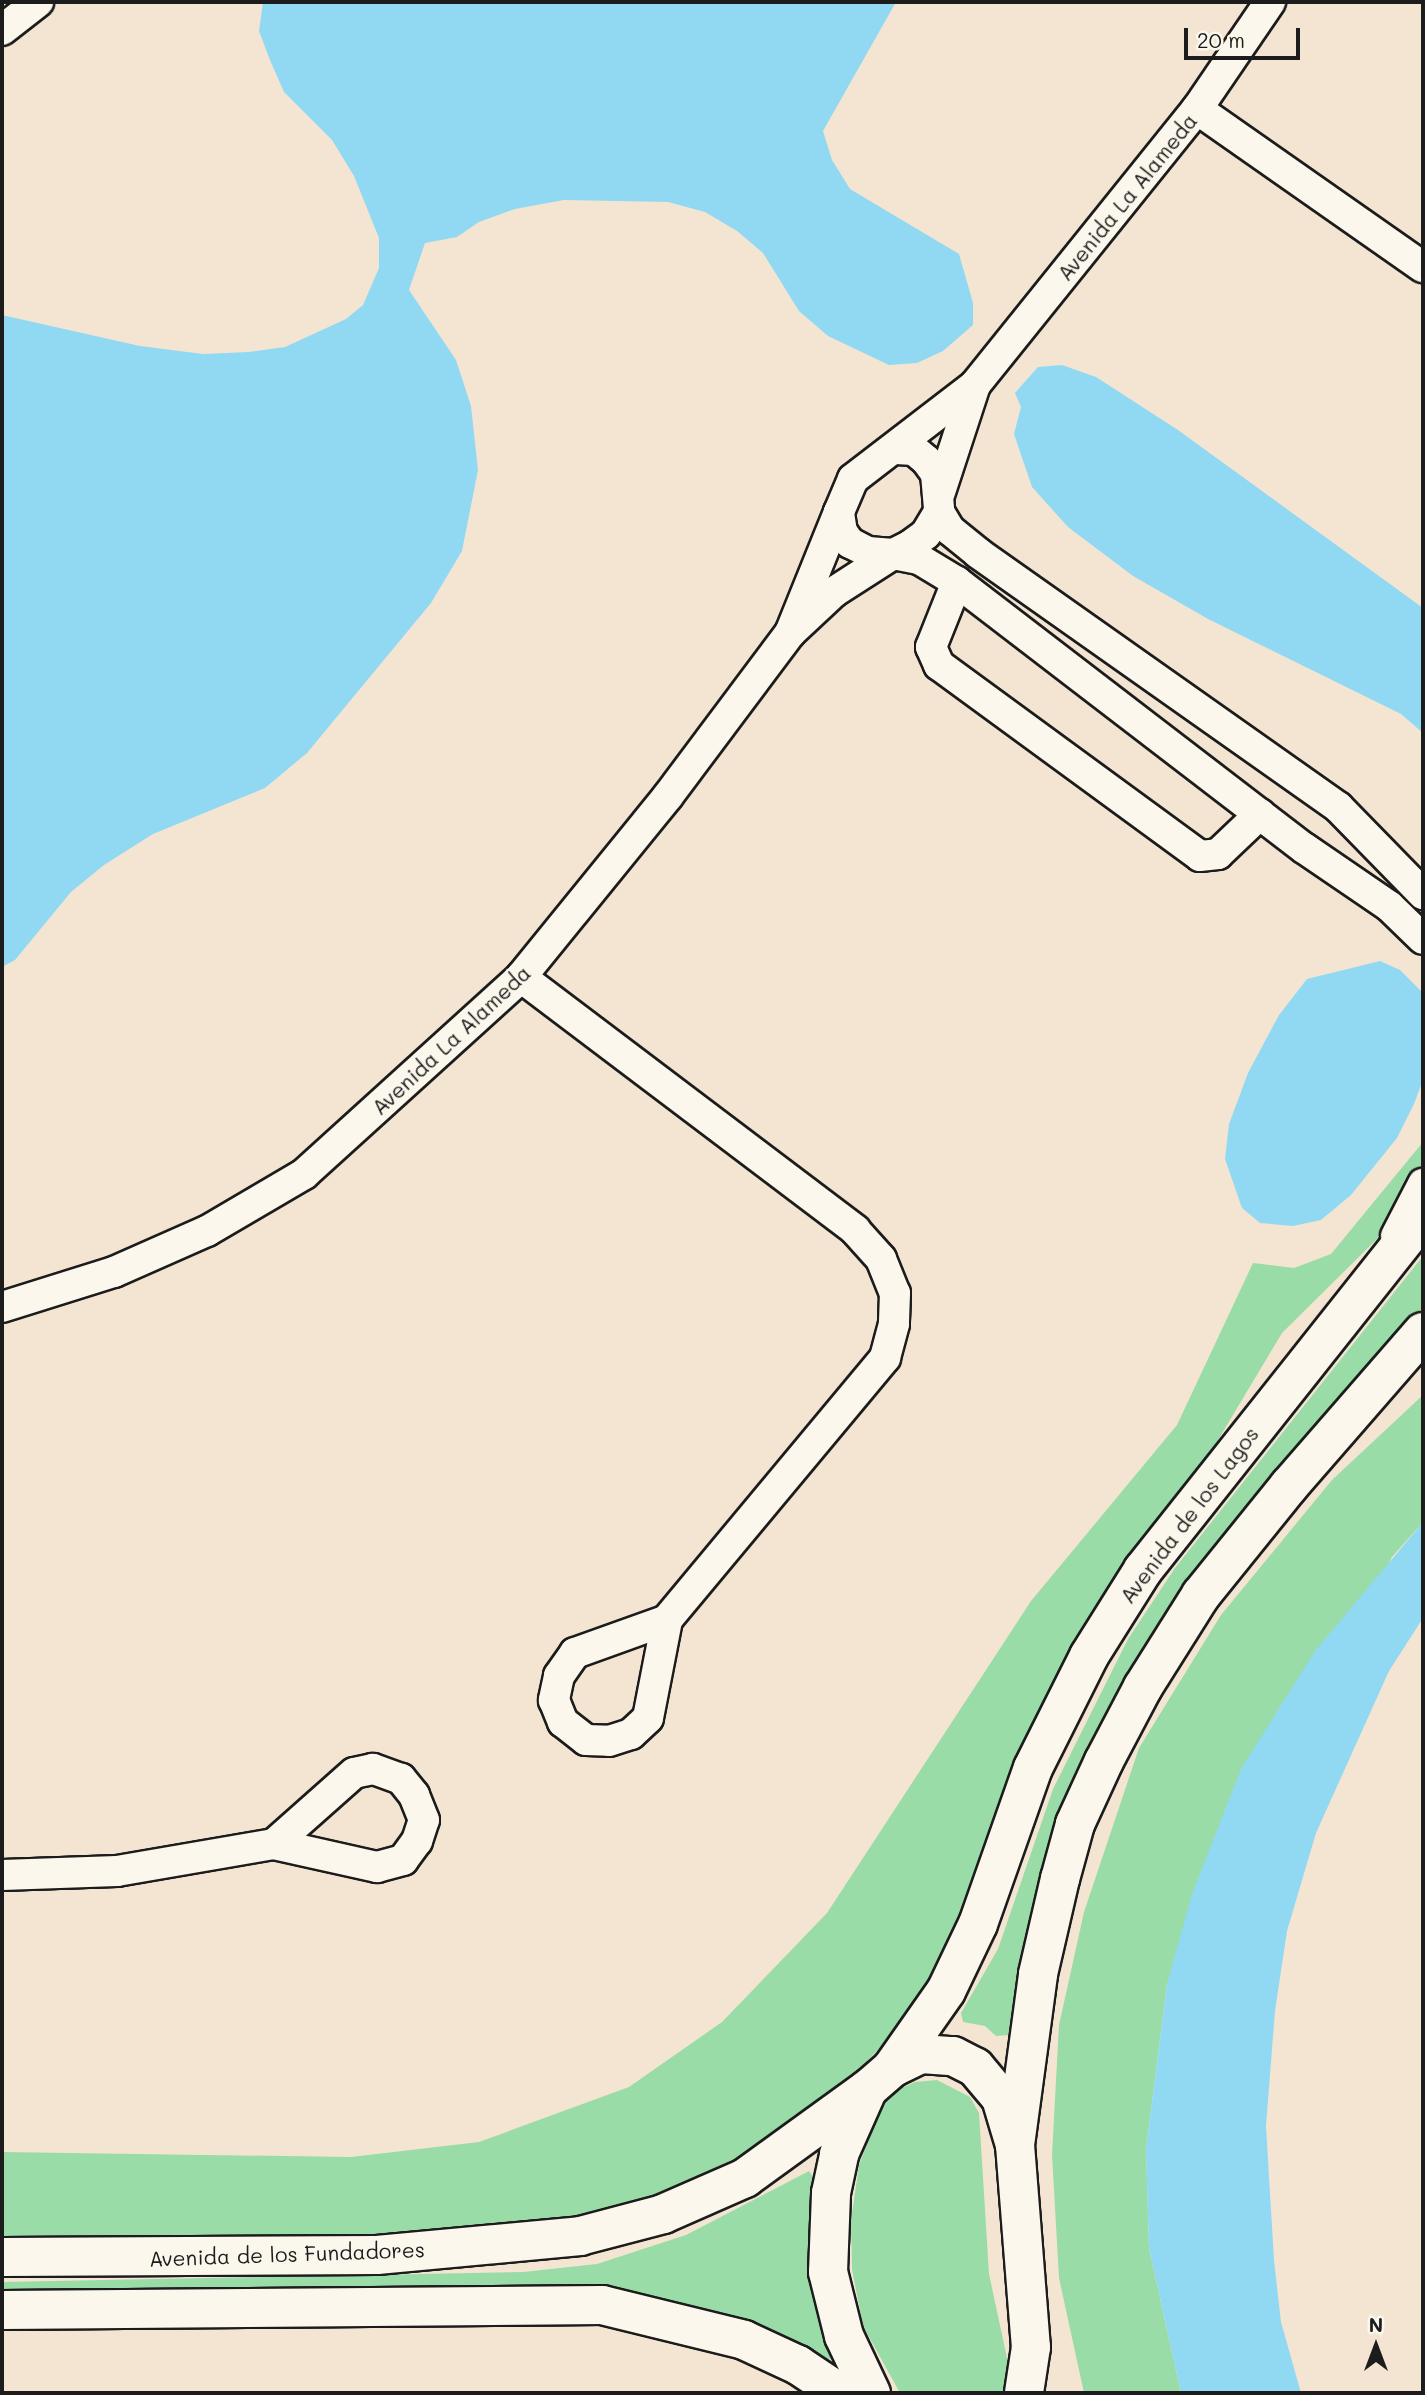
<!DOCTYPE html>
<html>
<head>
<meta charset="utf-8">
<style>
  body { margin:0 }
  #map { position:relative; width:1425px; height:2395px; overflow:hidden; background:#f4e5d2; font-family:Mali,sans-serif }
  div>[style] { position:absolute }
  .green>* { inset:0; background:#99dca7 }
  .water>* { inset:0; background:#91d9f3 }
  .roads { filter:drop-shadow(2px 0 #1c1c1c) drop-shadow(-2px 0 #1c1c1c) drop-shadow(0 2px #1c1c1c) drop-shadow(0 -2px #1c1c1c) }
  .street>* { height:30px; margin:-15px; padding:0 15px; transform-origin:15px; border-radius:15px; background:#fbf7ec }
  .secondary>* { height:38px; margin:-19px; padding:0 19px; transform-origin:19px; border-radius:19px; background:#fbf7ec }
  span { translate:-50% -50%; white-space:nowrap; text-align:center; line-height:1.15; -webkit-text-stroke:5px #fbf7ec; paint-order:stroke }
  .street-label { font-size:21px; color:#1c1c1c }
  .frame { position:absolute; inset:0; border:4px solid #1c1c1c; pointer-events:none }
  .north { position:absolute; left:1341px; top:2311px; width:70px; height:70px; -webkit-text-stroke:5px #fbf7ec; paint-order:stroke; rotate:0deg; font-size:19px; font-weight:700; line-height:28px; text-align:center; color:#1c1c1c }
  .north::after { content:''; display:block; margin:auto; width:24px; height:32px; background:#1c1c1c; clip-path:polygon(50% 0,100% 100%,50% 72%,0 100%) }
  .scale { position:absolute; left:1184px; top:28px; width:116px; height:32px; box-sizing:border-box; border:4px solid #1c1c1c; border-top:0; padding-left:9px; font-size:21px; line-height:24px; white-space:nowrap; color:#1c1c1c; -webkit-text-stroke:5px #fbf7ec; paint-order:stroke }
</style>
</head>
<body>
<div id="map">
  <div class="green">
    <i style="clip-path:polygon(1423px 1142px,1423px 1165px,1401px 1204px,1377px 1239px,1282px 1333px,1200px 1470px,949px 1953px,898px 2030px,804px 2124px,661px 2203px,573px 2225px,433px 2237px,2px 2247px,2px 2152px,351px 2157px,479px 2142px,629px 2087px,722px 2022px,827px 1913px,1031px 1601px,1177px 1425px,1253px 1263px,1294px 1268px,1331px 1254px)"></i>
    <i style="clip-path:polygon(1423px 1256px,1423px 1307px,1263px 1495px,1022px 1957px,1009px 2035px,996px 2036px,985px 2026px,963px 2022px,961px 2013px,998px 1949px,1053px 1789px,1128px 1639px,1175px 1568px)"></i>
    <i style="clip-path:polygon(1423px 1395px,1423px 1522px,1392px 1557px,1167px 1984px,1146px 2149px,1149px 2248px,1181px 2393px,1084px 2393px,1059px 2278px,1052px 2155px,1059px 2025px,1084px 1912px,1139px 1748px,1221px 1615px,1332px 1480px)"></i>
    <i style="clip-path:polygon(937px 2080px,970px 2097px,979px 2113px,989px 2274px,1007px 2358px,1007px 2393px,900px 2393px,863px 2326px,852px 2269px,851px 2221px,859px 2165px,878px 2115px,892px 2092px,915px 2082px)"></i>
    <i style="clip-path:polygon(809px 2171px,817px 2183px,810px 2235px,814px 2285px,832px 2356px,827px 2363px,668px 2303px,2px 2296px,2px 2282px,523px 2272px,597px 2264px,686px 2235px)"></i>
  </div>
  <div class="water">
    <i style="clip-path:polygon(263px 2px,896px 2px,823px 131px,832px 160px,850px 189px,959px 254px,973px 303px,973px 325px,943px 351px,917px 363px,889px 365px,828px 336px,799px 311px,763px 253px,737px 231px,705px 212px,668px 202px,564px 200px,515px 209px,479px 222px,457px 237px,425px 243px,409px 290px,456px 360px,471px 406px,478px 470px,462px 551px,431px 603px,307px 753px,265px 788px,153px 834px,104px 865px,71px 892px,15px 960px,2px 967px,2px 315px,140px 346px,203px 354px,249px 352px,285px 347px,346px 319px,363px 305px,379px 268px,379px 238px,354px 176px,332px 140px,284px 92px,270px 60px,259px 31px)"></i>
    <i style="clip-path:polygon(1062px 365px,1096px 377px,1178px 430px,1423px 608px,1423px 733px,1401px 714px,1208px 619px,1133px 576px,1068px 527px,1032px 487px,1014px 434px,1021px 407px,1015px 393px,1038px 367px)"></i>
    <i style="clip-path:polygon(1380px 961px,1400px 970px,1423px 993px,1423px 1080px,1414px 1104px,1397px 1138px,1351px 1195px,1321px 1220px,1293px 1226px,1260px 1223px,1242px 1208px,1225px 1159px,1229px 1124px,1248px 1073px,1279px 1015px,1307px 979px)"></i>
    <i style="clip-path:polygon(1423px 1522px,1423px 1618px,1389px 1671px,1316px 1833px,1287px 1931px,1275px 2011px,1266px 2126px,1274px 2260px,1281px 2322px,1301px 2393px,1181px 2393px,1149px 2248px,1146px 2149px,1167px 1984px,1192px 1894px,1241px 1769px,1315px 1651px)"></i>
  </div>
  <div class="roads">
    <div class="street">
      <i style="left:2px;top:30px;width:46px;rotate:-37.9deg"></i>
      <i style="left:1197px;top:109px;width:276px;rotate:35deg"></i>
      <i style="left:975px;top:385px;width:354px;rotate:-51.2deg"></i>
      <i style="left:1197px;top:109px;width:130px;rotate:-55.7deg"></i>
      <i style="left:896px;top:449px;width:18px;rotate:3deg"></i>
      <i style="left:914px;top:450px;width:16px;rotate:40deg"></i>
      <i style="left:926px;top:460px;width:17px;rotate:54deg"></i>
      <i style="left:936px;top:474px;width:38px;rotate:85deg"></i>
      <i style="left:939px;top:512px;width:26px;rotate:121deg"></i>
      <i style="left:926px;top:534px;width:19px;rotate:144deg"></i>
      <i style="left:911px;top:545px;width:20px;rotate:153deg"></i>
      <i style="left:893px;top:554px;width:25px;rotate:-175deg"></i>
      <i style="left:868px;top:552px;width:20px;rotate:-153deg"></i>
      <i style="left:850px;top:543px;width:14px;rotate:-126deg"></i>
      <i style="left:842px;top:532px;width:20px;rotate:-99deg"></i>
      <i style="left:839px;top:512px;width:36px;rotate:-67deg"></i>
      <i style="left:853px;top:479px;width:154px;rotate:-37.6deg"></i>
      <i style="left:975px;top:385px;width:113px;rotate:108.1deg"></i>
      <i style="left:839px;top:512px;width:131px;rotate:112deg"></i>
      <i style="left:790px;top:633px;width:60px;rotate:-43deg"></i>
      <i style="left:834px;top:592px;width:70px;rotate:-32.8deg"></i>
      <i style="left:893px;top:554px;width:26px;rotate:11deg"></i>
      <i style="left:919px;top:559px;width:44px;rotate:31.2deg"></i>
      <i style="left:957px;top:582px;width:437px;rotate:37.5deg"></i>
      <i style="left:1304px;top:848px;width:103px;rotate:34.3deg"></i>
      <i style="left:1389px;top:906px;width:47px;rotate:44.1deg"></i>
      <i style="left:939px;top:512px;width:21px;rotate:59deg"></i>
      <i style="left:950px;top:530px;width:36px;rotate:39deg"></i>
      <i style="left:978px;top:553px;width:441px;rotate:35.2deg"></i>
      <i style="left:1338px;top:807px;width:122px;rotate:45.7deg"></i>
      <i style="left:957px;top:582px;width:70px;rotate:111.8deg"></i>
      <i style="left:931px;top:647px;width:20px;rotate:66deg"></i>
      <i style="left:939px;top:665px;width:323px;rotate:36.2deg"></i>
      <i style="left:1200px;top:856px;width:18px;rotate:-6deg"></i>
      <i style="left:1218px;top:854px;width:58px;rotate:-43.6deg"></i>
      <i style="left:521px;top:977px;width:419px;rotate:37.1deg"></i>
      <i style="left:855px;top:1230px;width:39px;rotate:48deg"></i>
      <i style="left:881px;top:1259px;width:37px;rotate:68deg"></i>
      <i style="left:895px;top:1293px;width:31px;rotate:92deg"></i>
      <i style="left:894px;top:1324px;width:35px;rotate:105deg"></i>
      <i style="left:885px;top:1358px;width:341px;rotate:129.8deg"></i>
      <i style="left:667px;top:1620px;width:98px;rotate:160.3deg"></i>
      <i style="left:575px;top:1653px;width:28px;rotate:125deg"></i>
      <i style="left:559px;top:1676px;width:25px;rotate:102deg"></i>
      <i style="left:554px;top:1700px;width:24px;rotate:68deg"></i>
      <i style="left:563px;top:1722px;width:29px;rotate:38deg"></i>
      <i style="left:586px;top:1740px;width:23px;rotate:2deg"></i>
      <i style="left:609px;top:1741px;width:23px;rotate:-18deg"></i>
      <i style="left:631px;top:1734px;width:23px;rotate:-43deg"></i>
      <i style="left:648px;top:1718px;width:100px;rotate:-79deg"></i>
      <i style="left:1396px;top:1236px;width:59px;rotate:-62.6deg"></i>
      <i style="left:2px;top:1307px;width:117px;rotate:-17.4deg"></i>
      <i style="left:114px;top:1272px;width:102px;rotate:-23.8deg"></i>
      <i style="left:207px;top:1231px;width:113px;rotate:-30.4deg"></i>
      <i style="left:304px;top:1174px;width:293px;rotate:-42.2deg"></i>
      <i style="left:521px;top:977px;width:233px;rotate:-50.9deg"></i>
      <i style="left:668px;top:796px;width:204px;rotate:-53.2deg"></i>
      <i style="left:2px;top:1875px;width:115px;rotate:-2deg"></i>
      <i style="left:117px;top:1871px;width:159px;rotate:-9.8deg"></i>
      <i style="left:274px;top:1844px;width:106px;rotate:12.6deg"></i>
      <i style="left:377px;top:1867px;width:27px;rotate:-15deg"></i>
      <i style="left:403px;top:1860px;width:24px;rotate:-54deg"></i>
      <i style="left:417px;top:1841px;width:22px;rotate:-72deg"></i>
      <i style="left:424px;top:1820px;width:27px;rotate:-112deg"></i>
      <i style="left:414px;top:1795px;width:21px;rotate:-129deg"></i>
      <i style="left:401px;top:1779px;width:30px;rotate:-160deg"></i>
      <i style="left:373px;top:1769px;width:19px;rotate:168deg"></i>
      <i style="left:354px;top:1773px;width:107px;rotate:138.4deg"></i>
    </div>
    <div class="secondary">
      <i style="left:892px;top:2068px;width:94px;rotate:-55deg"></i>
      <i style="left:946px;top:1991px;width:74px;rotate:-64.5deg"></i>
      <i style="left:978px;top:1924px;width:165px;rotate:-70.6deg"></i>
      <i style="left:1033px;top:1768px;width:125px;rotate:-63.4deg"></i>
      <i style="left:1089px;top:1656px;width:102px;rotate:-57.9deg"></i>
      <i style="left:1143px;top:1570px;width:451px;rotate:-51.6deg"></i>
      <i style="left:1015px;top:2145px;width:173px;rotate:-82.3deg"></i>
      <i style="left:1038px;top:1974px;width:98px;rotate:-77deg"></i>
      <i style="left:1060px;top:1879px;width:57px;rotate:-74.7deg"></i>
      <i style="left:1075px;top:1824px;width:69px;rotate:-65.3deg"></i>
      <i style="left:1104px;top:1761px;width:84px;rotate:-62.2deg"></i>
      <i style="left:1143px;top:1687px;width:109px;rotate:-57.8deg"></i>
      <i style="left:1201px;top:1595px;width:140px;rotate:-51.1deg"></i>
      <i style="left:1289px;top:1486px;width:204px;rotate:-49deg"></i>
      <i style="left:2px;top:2257px;width:375px;rotate:-0.3deg"></i>
      <i style="left:377px;top:2255px;width:204px;rotate:-5.3deg"></i>
      <i style="left:580px;top:2236px;width:86px;rotate:-14.8deg"></i>
      <i style="left:663px;top:2214px;width:90px;rotate:-23.7deg"></i>
      <i style="left:745px;top:2178px;width:152px;rotate:-35.9deg"></i>
      <i style="left:2px;top:2310px;width:600px;rotate:-0.48deg"></i>
      <i style="left:602px;top:2305px;width:146px;rotate:13.8deg"></i>
      <i style="left:744px;top:2340px;width:60px;rotate:24.8deg"></i>
      <i style="left:798px;top:2365px;width:50px;rotate:33.7deg"></i>
      <i style="left:871px;top:2393px;width:63px;rotate:-115.3deg"></i>
      <i style="left:844px;top:2336px;width:66px;rotate:-104deg"></i>
      <i style="left:828px;top:2272px;width:79px;rotate:-87.8deg"></i>
      <i style="left:831px;top:2193px;width:40px;rotate:-78deg"></i>
      <i style="left:839px;top:2154px;width:71px;rotate:-66deg"></i>
      <i style="left:868px;top:2089px;width:32px;rotate:-41deg"></i>
      <i style="left:892px;top:2068px;width:32px;rotate:-26deg"></i>
      <i style="left:921px;top:2054px;width:32px;rotate:4deg"></i>
      <i style="left:953px;top:2056px;width:25px;rotate:27deg"></i>
      <i style="left:975px;top:2067px;width:40px;rotate:50deg"></i>
      <i style="left:1001px;top:2098px;width:49px;rotate:73.4deg"></i>
      <i style="left:1015px;top:2145px;width:203px;rotate:85.5deg"></i>
      <i style="left:1031px;top:2347px;width:47px;rotate:98.7deg"></i>
    </div>
  </div>
  <div class="street-label">
    <span style="left:1127px;top:197px;rotate:-51deg">Avenida La Alameda</span>
    <span style="left:451px;top:1040px;rotate:-43deg">Avenida La Alameda</span>
    <span style="left:1189px;top:1515px;rotate:-53deg">Avenida de los Lagos</span>
    <span style="left:287px;top:2254px;rotate:-2deg">Avenida de los Fundadores</span>
  </div>
  <div class="frame"></div>
  <div class="north">N</div>
  <div class="scale">20 m</div>
</div>
</body>
</html>
